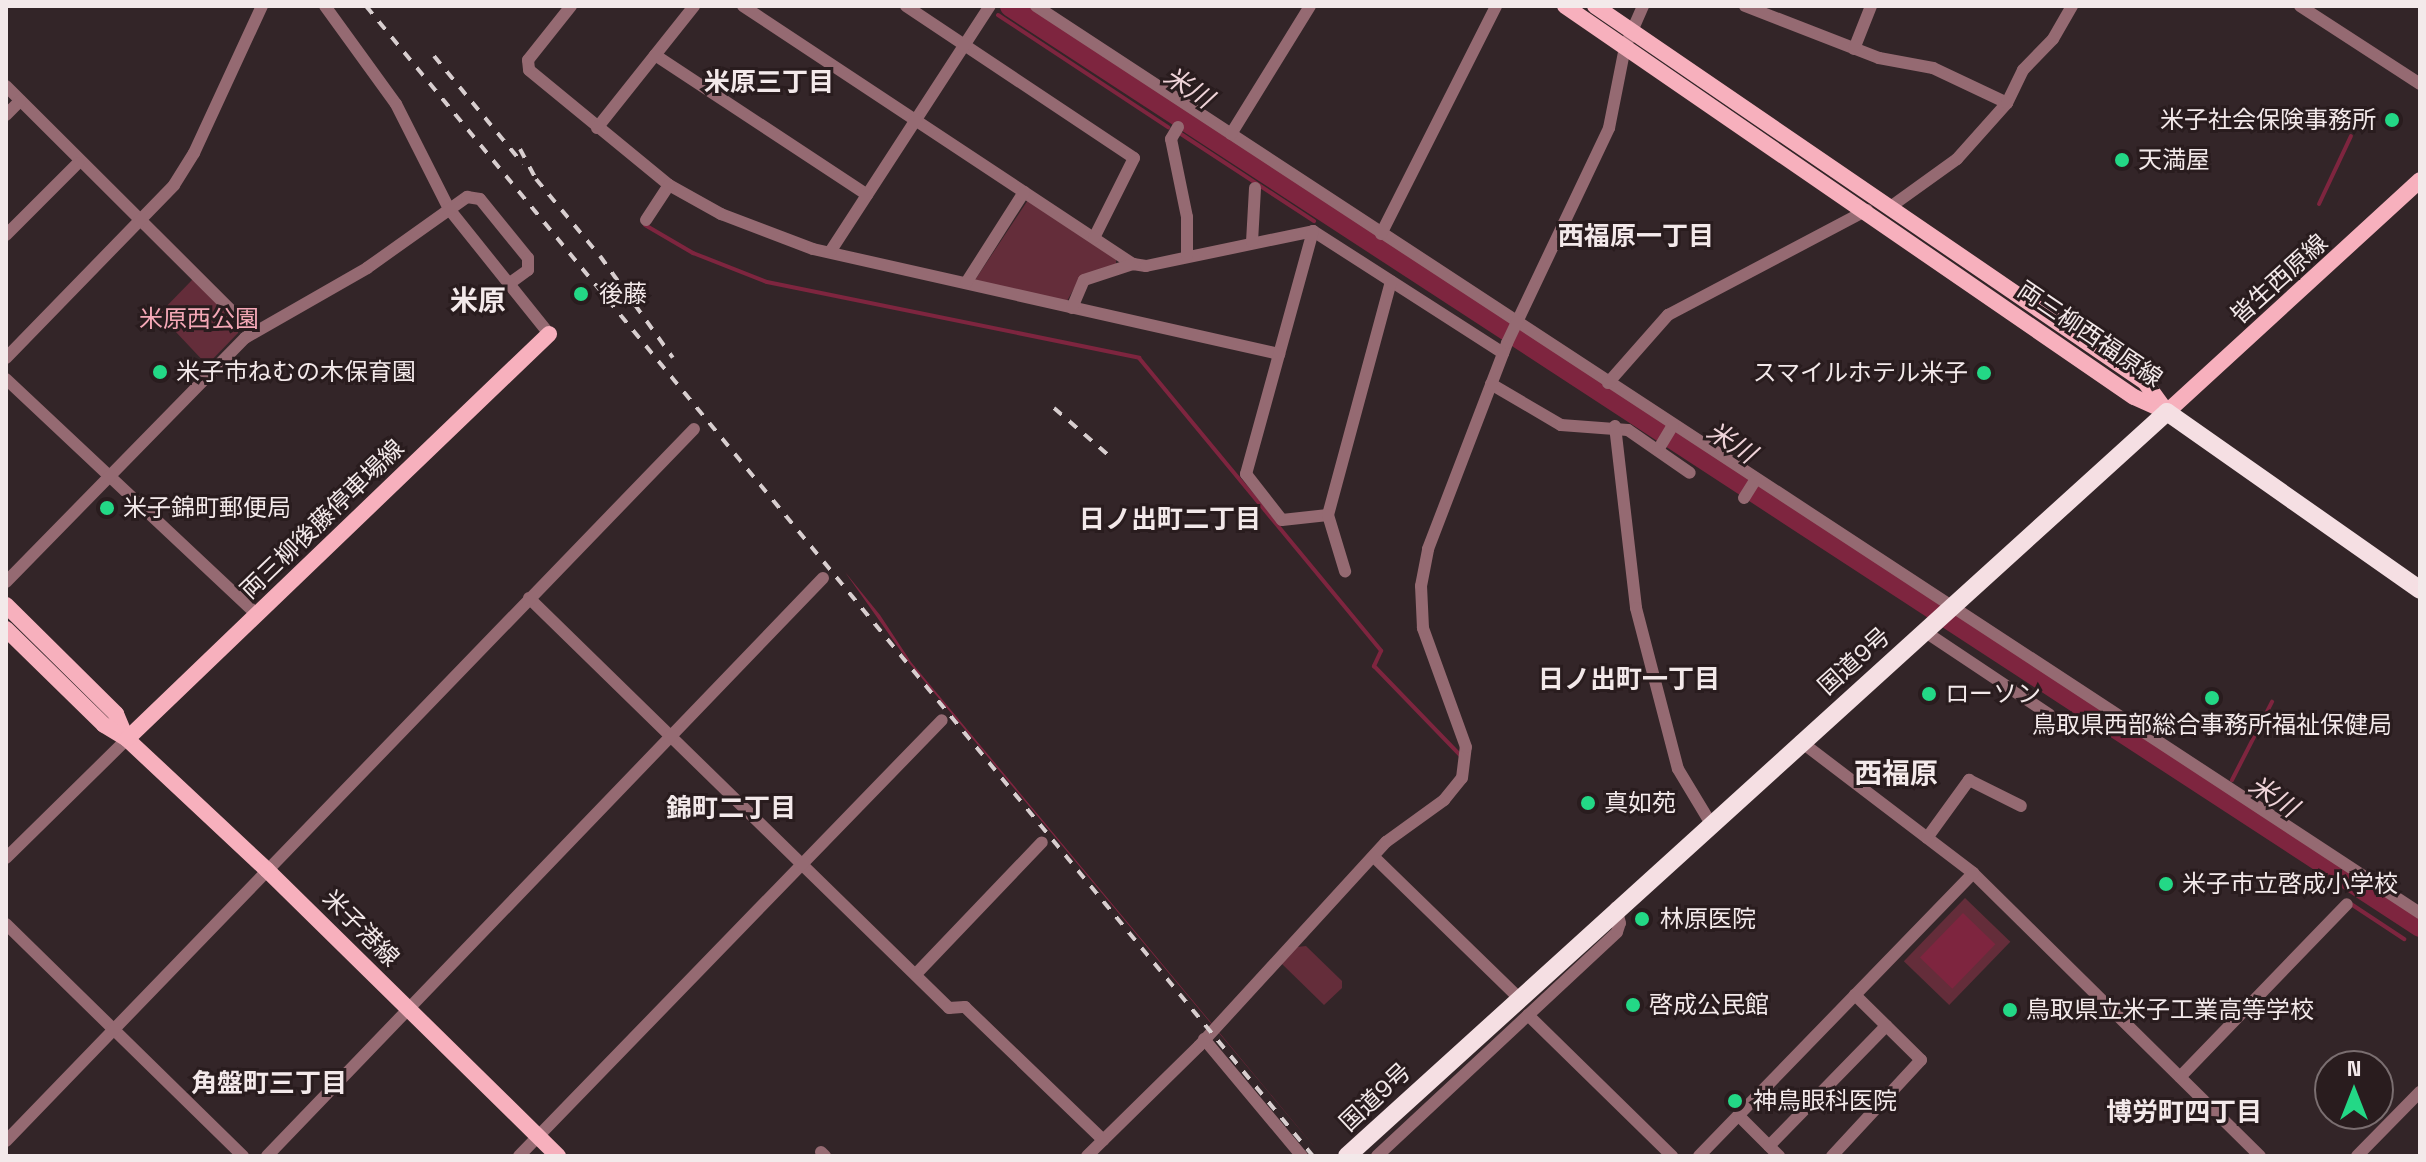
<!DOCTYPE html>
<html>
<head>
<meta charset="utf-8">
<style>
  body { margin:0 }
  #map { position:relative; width:2426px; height:1162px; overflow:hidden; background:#332528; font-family:"Space Grotesk","Noto Sans JP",sans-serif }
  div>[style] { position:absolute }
  .green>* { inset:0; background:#642d3a; transform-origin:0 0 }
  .water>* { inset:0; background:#7e253f; transform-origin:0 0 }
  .stream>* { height:4px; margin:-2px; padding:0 2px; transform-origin:2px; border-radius:2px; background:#7e253f }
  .river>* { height:22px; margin:-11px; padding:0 11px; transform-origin:11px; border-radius:11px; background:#7e253f }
  .minor>* { height:12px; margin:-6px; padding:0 6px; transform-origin:6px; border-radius:6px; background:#956a72 }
  .major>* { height:16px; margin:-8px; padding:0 8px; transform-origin:8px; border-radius:8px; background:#f7b0bd }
  .highway>* { height:18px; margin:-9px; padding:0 9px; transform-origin:9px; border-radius:9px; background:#f5dfe3 }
  .rail>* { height:4px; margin-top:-2px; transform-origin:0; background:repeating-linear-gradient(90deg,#d8cecf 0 10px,transparent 0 20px) }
  .dots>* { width:22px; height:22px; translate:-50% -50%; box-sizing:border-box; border:4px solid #291c1e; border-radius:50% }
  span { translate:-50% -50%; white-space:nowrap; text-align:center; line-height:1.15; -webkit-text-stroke:6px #291c1e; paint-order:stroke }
  .poi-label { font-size:24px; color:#f3e9ea }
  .right { translate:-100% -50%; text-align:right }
  .left { translate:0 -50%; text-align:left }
  .street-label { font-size:24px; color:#f3e9ea }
  .park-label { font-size:24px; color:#f5a8b7 }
  .neighbourhood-label { font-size:26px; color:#f3e9ea; font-weight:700 }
  .water-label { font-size:26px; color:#eed3d8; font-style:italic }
  .quarter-label { font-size:28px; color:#f3e9ea; font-weight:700 }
  .frame { position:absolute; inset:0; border:8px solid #f3e9ea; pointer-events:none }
  .north { position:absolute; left:2314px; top:1050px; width:80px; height:80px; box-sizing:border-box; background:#291c1e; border:2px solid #7a6e70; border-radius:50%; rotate:0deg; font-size:22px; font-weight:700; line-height:32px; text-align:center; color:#f3e9ea }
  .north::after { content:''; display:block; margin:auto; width:28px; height:36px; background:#23d886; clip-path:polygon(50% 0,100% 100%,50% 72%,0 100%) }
</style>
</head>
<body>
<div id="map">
  <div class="green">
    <i style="clip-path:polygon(1028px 200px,1116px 259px,1116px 267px,1081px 276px,1067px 301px,975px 280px)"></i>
    <i style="clip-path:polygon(193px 279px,239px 325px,238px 333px,207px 365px,159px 314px)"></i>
    <i style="left:1965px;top:898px;width:63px;height:88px;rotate:44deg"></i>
    <i style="clip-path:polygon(1306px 946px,1342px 981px,1342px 988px,1324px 1005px,1281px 963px,1297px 947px)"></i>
  </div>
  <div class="water">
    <i style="clip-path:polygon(845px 572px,880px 615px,911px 662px,1322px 1156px,910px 664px)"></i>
    <i style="left:1963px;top:913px;width:45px;height:62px;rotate:44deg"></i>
  </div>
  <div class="stream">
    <i style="left:998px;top:15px;width:204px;rotate:33.4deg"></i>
    <i style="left:1181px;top:134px;width:159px;rotate:33.2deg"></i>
    <i style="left:2319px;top:204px;width:75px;rotate:-64.8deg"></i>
    <i style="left:645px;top:225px;width:56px;rotate:30.3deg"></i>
    <i style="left:693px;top:253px;width:79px;rotate:21.4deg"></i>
    <i style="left:767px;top:282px;width:380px;rotate:11.5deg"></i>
    <i style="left:1139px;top:358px;width:380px;rotate:50.4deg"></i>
    <i style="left:1381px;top:651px;width:17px;rotate:115deg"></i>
    <i style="left:1374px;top:666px;width:124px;rotate:46deg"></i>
    <i style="left:2232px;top:780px;width:88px;rotate:-62.9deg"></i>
    <i style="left:2351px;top:904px;width:64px;rotate:33.4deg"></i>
  </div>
  <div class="river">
    <i style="left:1011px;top:6px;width:1683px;rotate:33.14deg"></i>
  </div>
  <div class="minor">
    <i style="left:325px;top:6px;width:121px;rotate:54.1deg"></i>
    <i style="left:396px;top:104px;width:118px;rotate:63.2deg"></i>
    <i style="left:449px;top:209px;width:160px;rotate:51.3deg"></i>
    <i style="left:571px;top:6px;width:69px;rotate:128.5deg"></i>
    <i style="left:528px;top:60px;width:10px;rotate:84deg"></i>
    <i style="left:529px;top:70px;width:181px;rotate:39.4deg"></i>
    <i style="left:669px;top:185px;width:60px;rotate:29.1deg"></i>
    <i style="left:721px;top:214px;width:98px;rotate:20.8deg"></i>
    <i style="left:813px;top:249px;width:478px;rotate:12.7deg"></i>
    <i style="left:743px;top:6px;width:468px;rotate:33.5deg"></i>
    <i style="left:1133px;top:264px;width:13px;rotate:9deg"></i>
    <i style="left:1146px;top:266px;width:171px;rotate:-11.8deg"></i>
    <i style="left:1313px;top:231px;width:226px;rotate:32.7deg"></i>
    <i style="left:906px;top:6px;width:274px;rotate:33.7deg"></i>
    <i style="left:1134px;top:158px;width:89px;rotate:116.6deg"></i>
    <i style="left:1036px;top:6px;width:1655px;rotate:33.24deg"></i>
    <i style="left:1745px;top:6px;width:144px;rotate:21.2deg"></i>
    <i style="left:1879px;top:58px;width:55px;rotate:10.5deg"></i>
    <i style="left:1933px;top:68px;width:82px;rotate:25.3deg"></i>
    <i style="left:2300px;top:6px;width:143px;rotate:33deg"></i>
    <i style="left:1854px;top:49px;width:46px;rotate:-68.4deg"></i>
    <i style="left:655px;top:55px;width:254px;rotate:33.4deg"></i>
    <i style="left:6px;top:86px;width:349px;rotate:44.9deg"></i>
    <i style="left:6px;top:115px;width:20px;rotate:-45deg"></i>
    <i style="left:1178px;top:127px;width:14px;rotate:120deg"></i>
    <i style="left:1171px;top:139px;width:80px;rotate:78.4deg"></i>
    <i style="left:1187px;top:217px;width:39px;rotate:90deg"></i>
    <i style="left:597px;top:128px;width:156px;rotate:-51.5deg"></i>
    <i style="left:1231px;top:134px;width:150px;rotate:-58.3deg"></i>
    <i style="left:1893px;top:205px;width:79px;rotate:-35.7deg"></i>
    <i style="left:1957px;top:159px;width:75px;rotate:-48.2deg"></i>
    <i style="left:2007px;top:103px;width:37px;rotate:-64deg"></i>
    <i style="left:2023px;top:70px;width:43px;rotate:-45.9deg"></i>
    <i style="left:2053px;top:39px;width:38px;rotate:-60deg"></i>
    <i style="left:646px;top:220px;width:42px;rotate:-56.7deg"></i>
    <i style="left:1313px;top:231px;width:252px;rotate:105.4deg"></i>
    <i style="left:1246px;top:474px;width:58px;rotate:52deg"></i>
    <i style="left:1282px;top:520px;width:46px;rotate:-6.2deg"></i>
    <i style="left:1328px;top:515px;width:242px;rotate:-74.9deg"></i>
    <i style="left:1381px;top:234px;width:255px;rotate:-63.2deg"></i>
    <i style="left:6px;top:235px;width:102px;rotate:-45deg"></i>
    <i style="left:1252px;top:242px;width:54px;rotate:-86.8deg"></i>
    <i style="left:830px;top:252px;width:293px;rotate:-57deg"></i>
    <i style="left:966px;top:283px;width:108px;rotate:-57.5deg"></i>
    <i style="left:1072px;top:308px;width:30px;rotate:-67deg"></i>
    <i style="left:1084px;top:280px;width:52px;rotate:-18.1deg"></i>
    <i style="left:6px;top:358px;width:241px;rotate:-45.8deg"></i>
    <i style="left:174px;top:185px;width:38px;rotate:-58deg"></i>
    <i style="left:194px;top:153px;width:162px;rotate:-65.2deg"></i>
    <i style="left:6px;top:379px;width:345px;rotate:43.2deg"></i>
    <i style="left:1608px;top:383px;width:91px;rotate:-48.6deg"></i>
    <i style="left:1668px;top:315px;width:225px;rotate:-27.8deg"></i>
    <i style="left:1491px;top:384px;width:81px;rotate:30.4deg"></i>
    <i style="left:1561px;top:425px;width:67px;rotate:4.3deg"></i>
    <i style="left:1628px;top:430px;width:75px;rotate:34.7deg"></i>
    <i style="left:1615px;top:426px;width:183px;rotate:83.4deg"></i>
    <i style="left:1636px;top:608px;width:166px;rotate:75.4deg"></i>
    <i style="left:1678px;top:769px;width:62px;rotate:58.9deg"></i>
    <i style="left:1658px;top:450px;width:29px;rotate:-59deg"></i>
    <i style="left:1744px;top:498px;width:22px;rotate:-58deg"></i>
    <i style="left:1328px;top:515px;width:59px;rotate:73.1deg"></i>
    <i style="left:6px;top:582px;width:342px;rotate:-45.6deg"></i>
    <i style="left:245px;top:338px;width:141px;rotate:-29.8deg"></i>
    <i style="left:367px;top:268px;width:123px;rotate:-35.4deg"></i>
    <i style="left:467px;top:197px;width:13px;rotate:9deg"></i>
    <i style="left:480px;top:199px;width:76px;rotate:50.9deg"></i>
    <i style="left:528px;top:258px;width:12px;rotate:90deg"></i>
    <i style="left:528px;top:270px;width:24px;rotate:144deg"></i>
    <i style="left:529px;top:598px;width:587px;rotate:44.31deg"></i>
    <i style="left:949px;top:1008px;width:16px;rotate:-4deg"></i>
    <i style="left:965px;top:1007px;width:192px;rotate:43.9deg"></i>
    <i style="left:1924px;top:631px;width:151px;rotate:33.7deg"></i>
    <i style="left:1800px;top:741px;width:218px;rotate:37.3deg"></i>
    <i style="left:1973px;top:873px;width:403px;rotate:44.6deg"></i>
    <i style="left:1927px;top:838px;width:72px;rotate:-54.1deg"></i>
    <i style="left:1969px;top:780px;width:58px;rotate:26.6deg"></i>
    <i style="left:1374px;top:857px;width:202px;rotate:44.2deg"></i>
    <i style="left:6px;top:858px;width:170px;rotate:-44.5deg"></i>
    <i style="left:6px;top:924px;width:332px;rotate:44.4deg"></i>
    <i style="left:916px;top:974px;width:182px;rotate:-46.3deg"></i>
    <i style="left:1528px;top:1015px;width:202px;rotate:44.4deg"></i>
    <i style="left:1204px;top:1039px;width:153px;rotate:50.1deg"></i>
    <i style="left:2180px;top:1077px;width:240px;rotate:-46deg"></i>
    <i style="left:1739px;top:1116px;width:57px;rotate:45deg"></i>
    <i style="left:6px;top:1141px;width:990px;rotate:-45.98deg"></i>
    <i style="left:1769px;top:1146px;width:168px;rotate:-45.7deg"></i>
    <i style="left:821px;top:1152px;width:6px;rotate:45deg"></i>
    <i style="left:267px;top:1156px;width:802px;rotate:-46.11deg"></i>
    <i style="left:519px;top:1156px;width:607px;rotate:-45.87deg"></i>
    <i style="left:1087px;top:1156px;width:157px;rotate:-44.5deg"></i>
    <i style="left:1199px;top:1046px;width:277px;rotate:-47.5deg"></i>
    <i style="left:1386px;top:842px;width:72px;rotate:-35.9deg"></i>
    <i style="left:1444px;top:800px;width:28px;rotate:-51deg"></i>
    <i style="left:1462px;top:778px;width:31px;rotate:-83deg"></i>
    <i style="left:1466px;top:747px;width:127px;rotate:-109.9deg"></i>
    <i style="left:1423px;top:628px;width:42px;rotate:-92.7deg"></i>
    <i style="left:1421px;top:586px;width:38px;rotate:-79deg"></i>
    <i style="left:1428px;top:549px;width:221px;rotate:-69deg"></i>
    <i style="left:1507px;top:343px;width:238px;rotate:-64.6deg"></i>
    <i style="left:1609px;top:128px;width:83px;rotate:-78.8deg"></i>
    <i style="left:1625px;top:47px;width:45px;rotate:-66.3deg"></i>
    <i style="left:1377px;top:1156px;width:328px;rotate:-43deg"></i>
    <i style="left:1617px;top:932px;width:9px;rotate:-72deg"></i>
    <i style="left:1620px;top:923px;width:16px;rotate:-105deg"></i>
    <i style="left:1699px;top:1156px;width:394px;rotate:-45.9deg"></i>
    <i style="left:1832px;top:1156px;width:131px;rotate:-47.2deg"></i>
    <i style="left:1921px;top:1060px;width:93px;rotate:-135.4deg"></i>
    <i style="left:2357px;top:1156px;width:90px;rotate:-45.5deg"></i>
  </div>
  <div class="major">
    <i style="left:1565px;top:6px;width:690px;rotate:34.5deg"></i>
    <i style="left:2134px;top:397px;width:36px;rotate:24deg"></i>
    <i style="left:1595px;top:6px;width:666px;rotate:34.36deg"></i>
    <i style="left:2145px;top:382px;width:36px;rotate:54deg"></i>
    <i style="left:2167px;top:412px;width:343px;rotate:-42.5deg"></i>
    <i style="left:6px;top:605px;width:155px;rotate:44.7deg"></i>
    <i style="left:116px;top:714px;width:25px;rotate:67deg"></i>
    <i style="left:6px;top:629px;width:137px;rotate:44.4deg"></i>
    <i style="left:104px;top:725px;width:27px;rotate:31deg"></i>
    <i style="left:127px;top:739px;width:192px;rotate:43.1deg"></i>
    <i style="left:267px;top:870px;width:408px;rotate:44.5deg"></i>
    <i style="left:127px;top:739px;width:585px;rotate:-43.82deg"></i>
  </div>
  <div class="highway">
    <i style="left:1347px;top:1156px;width:1107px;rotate:-42.22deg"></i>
    <i style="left:2167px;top:412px;width:309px;rotate:35.1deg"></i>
  </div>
  <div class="rail">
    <i style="left:366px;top:6px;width:1490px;rotate:50.53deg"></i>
    <i style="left:434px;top:56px;width:140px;rotate:50.5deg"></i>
    <i style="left:520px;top:149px;width:34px;rotate:62deg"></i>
    <i style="left:536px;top:179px;width:100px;rotate:50.3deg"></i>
    <i style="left:600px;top:256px;width:125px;rotate:54.4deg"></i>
    <i style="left:1054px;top:408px;width:79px;rotate:40.9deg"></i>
  </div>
  <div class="dots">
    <i style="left:2392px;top:120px;background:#23d886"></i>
    <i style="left:2122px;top:160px;background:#23d886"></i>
    <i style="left:581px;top:294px;background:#23d886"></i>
    <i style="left:160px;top:372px;background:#23d886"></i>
    <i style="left:1984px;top:373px;background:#23d886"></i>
    <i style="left:107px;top:508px;background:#23d886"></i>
    <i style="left:1929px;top:694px;background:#23d886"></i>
    <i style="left:2212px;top:698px;background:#23d886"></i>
    <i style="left:1588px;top:803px;background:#23d886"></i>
    <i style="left:2166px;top:884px;background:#23d886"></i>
    <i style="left:1642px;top:919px;background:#23d886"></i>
    <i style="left:1633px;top:1005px;background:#23d886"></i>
    <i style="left:2010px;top:1010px;background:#23d886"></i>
    <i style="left:1735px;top:1101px;background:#23d886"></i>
  </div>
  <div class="poi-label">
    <span class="right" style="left:2376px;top:120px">米子社会保険事務所</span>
    <span class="left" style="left:2138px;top:160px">天満屋</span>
    <span class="left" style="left:599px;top:294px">後藤</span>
    <span class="left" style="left:176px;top:372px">米子市ねむの木保育園</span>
    <span class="right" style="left:1968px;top:373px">スマイルホテル米子</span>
    <span class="left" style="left:123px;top:508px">米子錦町郵便局</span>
    <span class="left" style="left:1945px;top:694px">ローソン</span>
    <span style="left:2212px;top:725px">鳥取県西部総合事務所福祉保健局</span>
    <span class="left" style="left:1604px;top:803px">真如苑</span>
    <span class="left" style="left:2182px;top:884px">米子市立啓成小学校</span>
    <span class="left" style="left:1660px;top:919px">林原医院</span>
    <span class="left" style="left:1649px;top:1005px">啓成公民館</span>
    <span class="left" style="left:2026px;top:1010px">鳥取県立米子工業高等学校</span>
    <span class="left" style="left:1753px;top:1101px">神鳥眼科医院</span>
  </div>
  <div class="street-label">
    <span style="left:2279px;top:279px;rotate:-42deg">皆生西原線</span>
    <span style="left:2090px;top:334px;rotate:34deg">両三柳西福原線</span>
    <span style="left:322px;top:519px;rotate:-44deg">両三柳後藤停車場線</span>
    <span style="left:1854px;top:661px;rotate:-42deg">国道9号</span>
    <span style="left:361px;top:928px;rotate:45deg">米子港線</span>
    <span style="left:1375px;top:1097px;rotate:-43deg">国道9号</span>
  </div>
  <div class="park-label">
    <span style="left:199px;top:319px">米原西公園</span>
  </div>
  <div class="neighbourhood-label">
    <span style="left:769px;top:83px">米原三丁目</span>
    <span style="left:1636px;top:237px">西福原一丁目</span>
    <span style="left:1170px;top:520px">日ノ出町二丁目</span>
    <span style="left:1629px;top:680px">日ノ出町一丁目</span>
    <span style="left:731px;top:809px">錦町二丁目</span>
    <span style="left:269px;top:1084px">角盤町三丁目</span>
    <span style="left:2184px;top:1113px">博労町四丁目</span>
  </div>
  <div class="water-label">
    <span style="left:1188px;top:88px;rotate:33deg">米川</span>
    <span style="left:1731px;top:443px;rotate:33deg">米川</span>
    <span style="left:2273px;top:797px;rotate:33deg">米川</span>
  </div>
  <div class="quarter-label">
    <span style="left:478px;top:300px">米原</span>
    <span style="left:1896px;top:773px">西福原</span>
  </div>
  <div class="frame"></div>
  <div class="north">N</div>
</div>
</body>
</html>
